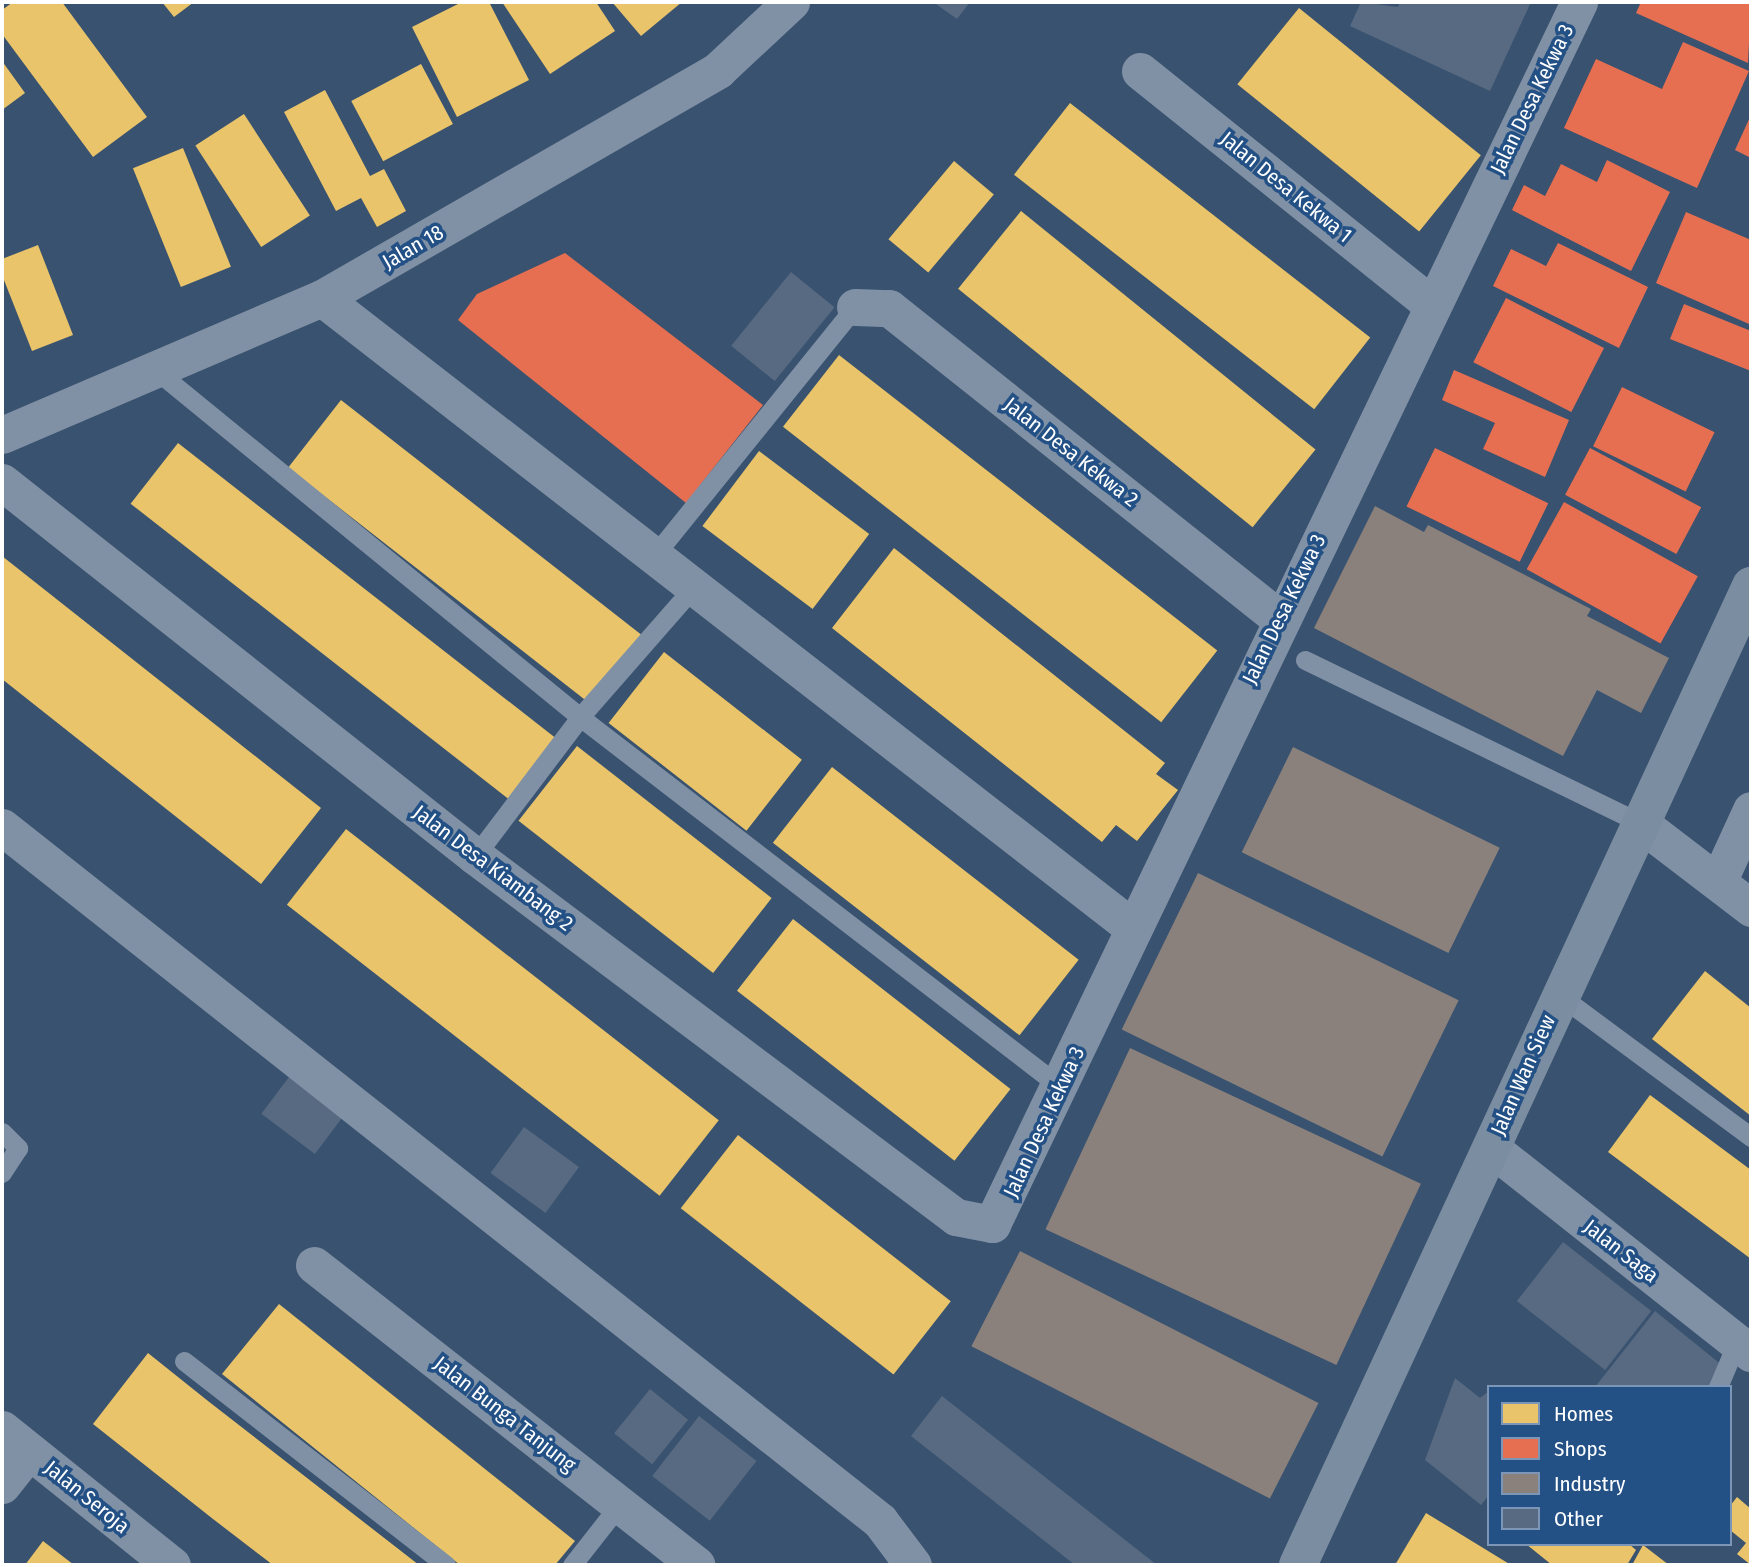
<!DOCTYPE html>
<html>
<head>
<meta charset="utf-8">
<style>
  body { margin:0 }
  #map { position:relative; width:1753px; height:1567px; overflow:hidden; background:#39526f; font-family:"Fira Sans Condensed",sans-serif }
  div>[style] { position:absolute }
  .homes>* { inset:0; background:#e9c46a; transform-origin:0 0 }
  .shops>* { inset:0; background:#e76f51; transform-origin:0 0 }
  .industry>* { inset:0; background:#8a817c; transform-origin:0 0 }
  .building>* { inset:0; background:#576a81; transform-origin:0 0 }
  .lane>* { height:19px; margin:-9.5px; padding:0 9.5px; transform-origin:9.5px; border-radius:9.5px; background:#8091a5 }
  .street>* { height:37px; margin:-18.5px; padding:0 18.5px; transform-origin:18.5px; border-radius:18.5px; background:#8091a5 }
  .secondary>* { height:38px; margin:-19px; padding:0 19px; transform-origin:19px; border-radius:19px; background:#7b8da1 }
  span { translate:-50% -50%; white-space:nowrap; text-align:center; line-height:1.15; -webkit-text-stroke:7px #235085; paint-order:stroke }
  .street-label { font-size:21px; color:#fff }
  .frame { position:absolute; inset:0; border:4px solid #fff; pointer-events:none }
  .legend { position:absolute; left:1487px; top:1385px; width:245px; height:161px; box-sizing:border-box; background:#235085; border:2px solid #7b96b6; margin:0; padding:9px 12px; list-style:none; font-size:21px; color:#fff }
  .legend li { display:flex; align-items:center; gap:14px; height:35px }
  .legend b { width:35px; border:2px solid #7b96b6 }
</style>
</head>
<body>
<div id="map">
  <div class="homes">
    <i style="clip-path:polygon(13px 2px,62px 2px,147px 117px,93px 157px,2px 34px,2px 10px)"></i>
    <i style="clip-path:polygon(162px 2px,194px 2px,174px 17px)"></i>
    <i style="clip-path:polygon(462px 2px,489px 2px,529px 80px,457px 117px,412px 27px)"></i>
    <i style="clip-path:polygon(502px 2px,596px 2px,615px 31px,550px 74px)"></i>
    <i style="clip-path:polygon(612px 2px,682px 2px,641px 36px)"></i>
    <i style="left:1299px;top:8px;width:234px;height:98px;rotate:39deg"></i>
    <i style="clip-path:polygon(2px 61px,25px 93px,2px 110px)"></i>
    <i style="left:421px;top:64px;width:68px;height:79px;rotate:62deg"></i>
    <i style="clip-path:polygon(325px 90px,370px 176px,384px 169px,406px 211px,377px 227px,361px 198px,336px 211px,284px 112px)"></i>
    <i style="left:1070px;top:103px;width:381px;height:91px;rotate:38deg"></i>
    <i style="left:244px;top:114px;width:121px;height:58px;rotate:57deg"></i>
    <i style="left:183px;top:148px;width:128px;height:54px;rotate:68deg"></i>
    <i style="left:954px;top:161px;width:52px;height:102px;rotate:40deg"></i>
    <i style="left:1021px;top:211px;width:379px;height:100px;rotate:39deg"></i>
    <i style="clip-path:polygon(38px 245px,73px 335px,32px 351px,2px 275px,2px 259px)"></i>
    <i style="left:839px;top:355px;width:480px;height:91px;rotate:38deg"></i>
    <i style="left:341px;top:400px;width:382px;height:86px;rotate:38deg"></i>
    <i style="left:178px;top:443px;width:480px;height:77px;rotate:38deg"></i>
    <i style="left:759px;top:451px;width:138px;height:94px;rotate:37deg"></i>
    <i style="clip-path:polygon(894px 548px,1165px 763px,1156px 774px,1178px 790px,1137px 841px,1116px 825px,1102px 842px,832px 628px)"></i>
    <i style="clip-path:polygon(2px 556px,321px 808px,261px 884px,2px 679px)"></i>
    <i style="left:664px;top:652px;width:175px;height:90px;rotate:38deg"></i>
    <i style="left:577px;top:746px;width:247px;height:95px;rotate:38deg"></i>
    <i style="left:832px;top:767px;width:313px;height:96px;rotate:38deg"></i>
    <i style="left:346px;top:829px;width:473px;height:96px;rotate:38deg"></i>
    <i style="left:793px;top:919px;width:276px;height:91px;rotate:38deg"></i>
    <i style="clip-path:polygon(1705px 971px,1751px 1008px,1751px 1116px,1652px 1039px)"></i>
    <i style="clip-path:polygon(1650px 1095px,1751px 1170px,1751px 1259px,1608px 1152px)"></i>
    <i style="left:738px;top:1135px;width:270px;height:93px;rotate:38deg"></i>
    <i style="clip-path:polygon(279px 1304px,575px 1541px,555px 1565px,460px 1565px,222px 1374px)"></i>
    <i style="clip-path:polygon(148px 1353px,208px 1401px,419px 1565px,273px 1565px,213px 1519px,93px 1424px)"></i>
    <i style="clip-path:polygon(1737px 1497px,1751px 1509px,1751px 1565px,1737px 1554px,1746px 1543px,1730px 1530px,1730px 1506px)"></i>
    <i style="clip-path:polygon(1426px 1513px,1511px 1565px,1395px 1565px)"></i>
    <i style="clip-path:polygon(43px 1541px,74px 1565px,25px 1565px)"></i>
    <i style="clip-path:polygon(1526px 1544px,1629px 1544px,1636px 1550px,1627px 1565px,1552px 1565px)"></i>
    <i style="clip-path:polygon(1643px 1545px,1669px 1565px,1632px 1565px)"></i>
  </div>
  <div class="shops">
    <i style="clip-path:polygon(1641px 2px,1751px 2px,1748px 63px,1636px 13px)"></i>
    <i style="clip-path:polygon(1683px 42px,1749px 71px,1697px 188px,1564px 128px,1596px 59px,1662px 89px)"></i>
    <i style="clip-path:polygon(1751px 115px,1751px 158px,1735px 150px)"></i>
    <i style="clip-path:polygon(1607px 160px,1670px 192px,1631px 271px,1512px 210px,1524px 185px,1545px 196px,1561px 164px,1597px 182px)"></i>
    <i style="clip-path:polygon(1686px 212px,1751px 240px,1749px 324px,1656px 283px)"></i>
    <i style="clip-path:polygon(1558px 243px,1648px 287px,1619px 348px,1493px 286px,1511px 249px,1546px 266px)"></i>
    <i style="clip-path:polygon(565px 253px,763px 405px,686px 503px,458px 320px,477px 294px)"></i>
    <i style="left:1506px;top:298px;width:110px;height:72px;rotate:27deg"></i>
    <i style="clip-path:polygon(1684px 304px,1751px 331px,1751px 371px,1670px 339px)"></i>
    <i style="clip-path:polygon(1454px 370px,1569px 420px,1545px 477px,1483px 449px,1495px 423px,1442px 400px)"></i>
    <i style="left:1622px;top:387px;width:103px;height:66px;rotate:26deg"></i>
    <i style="left:1435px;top:448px;width:126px;height:65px;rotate:26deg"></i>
    <i style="left:1590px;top:448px;width:126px;height:53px;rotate:28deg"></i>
    <i style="left:1564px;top:502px;width:153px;height:77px;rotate:29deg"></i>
  </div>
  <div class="industry">
    <i style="clip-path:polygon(1375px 506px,1424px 532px,1428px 525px,1591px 609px,1587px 616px,1669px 658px,1641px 713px,1597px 690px,1563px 756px,1314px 628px)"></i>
    <i style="left:1293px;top:747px;width:230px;height:117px;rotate:26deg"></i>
    <i style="left:1198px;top:873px;width:290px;height:174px;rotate:26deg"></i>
    <i style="left:1130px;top:1048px;width:321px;height:200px;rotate:25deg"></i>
    <i style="left:1020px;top:1251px;width:335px;height:107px;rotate:27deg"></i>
  </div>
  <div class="building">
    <i style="clip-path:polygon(933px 2px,970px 2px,957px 19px)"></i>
    <i style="clip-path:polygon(1361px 2px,1398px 7px,1400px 2px,1531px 2px,1490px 91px,1350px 26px)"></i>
    <i style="left:791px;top:272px;width:56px;height:95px;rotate:39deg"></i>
    <i style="left:289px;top:1077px;width:67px;height:46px;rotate:37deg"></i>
    <i style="left:524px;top:1127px;width:68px;height:57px;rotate:36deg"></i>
    <i style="left:1563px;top:1242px;width:112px;height:75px;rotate:38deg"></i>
    <i style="clip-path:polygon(1655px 1311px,1723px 1366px,1714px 1387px,1595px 1387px)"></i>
    <i style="clip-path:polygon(1455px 1378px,1480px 1398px,1489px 1391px,1489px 1495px,1481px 1505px,1425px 1460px)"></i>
    <i style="left:650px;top:1389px;width:49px;height:57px;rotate:39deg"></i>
    <i style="clip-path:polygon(942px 1396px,1157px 1565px,1075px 1565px,911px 1436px)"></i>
    <i style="left:699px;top:1416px;width:73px;height:76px;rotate:38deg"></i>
  </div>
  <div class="lane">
    <i style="left:158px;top:372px;width:545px;rotate:39.27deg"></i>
    <i style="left:580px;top:717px;width:608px;rotate:37.59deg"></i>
    <i style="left:653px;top:557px;width:321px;rotate:-51.1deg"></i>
    <i style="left:1305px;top:660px;width:373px;rotate:25.9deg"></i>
    <i style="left:475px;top:856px;width:174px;rotate:-52.9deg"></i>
    <i style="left:580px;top:717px;width:171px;rotate:-48.8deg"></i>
    <i style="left:1559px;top:995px;width:239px;rotate:36.5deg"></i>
    <i style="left:2px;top:1132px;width:23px;rotate:45deg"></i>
    <i style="left:18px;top:1148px;width:30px;rotate:123deg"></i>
    <i style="left:184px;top:1361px;width:332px;rotate:37.9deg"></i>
    <i style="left:1718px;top:1387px;width:49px;rotate:-67.1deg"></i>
    <i style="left:572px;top:1565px;width:78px;rotate:-51.8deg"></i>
  </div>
  <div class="street">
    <i style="left:1140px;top:71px;width:373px;rotate:38.7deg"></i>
    <i style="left:322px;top:298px;width:1026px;rotate:37.83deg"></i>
    <i style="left:855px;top:307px;width:34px;rotate:2deg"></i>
    <i style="left:889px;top:308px;width:498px;rotate:38.5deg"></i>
    <i style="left:2px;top:435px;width:348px;rotate:-23.2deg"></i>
    <i style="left:322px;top:298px;width:457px;rotate:-29.9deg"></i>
    <i style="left:718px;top:70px;width:100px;rotate:-43deg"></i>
    <i style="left:2px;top:482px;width:603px;rotate:38.33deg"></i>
    <i style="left:475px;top:856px;width:601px;rotate:36.89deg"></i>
    <i style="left:956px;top:1217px;width:37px;rotate:11deg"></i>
    <i style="left:992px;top:1224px;width:1356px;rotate:-64.34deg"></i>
    <i style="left:1640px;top:823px;width:140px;rotate:37.4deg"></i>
    <i style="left:2px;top:827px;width:1119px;rotate:38.32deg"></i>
    <i style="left:880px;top:1521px;width:55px;rotate:53.1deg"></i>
    <i style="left:1718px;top:882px;width:79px;rotate:-65.4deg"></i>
    <i style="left:1491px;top:1148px;width:331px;rotate:38.3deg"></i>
    <i style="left:314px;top:1265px;width:486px;rotate:38.1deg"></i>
    <i style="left:2px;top:1429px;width:218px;rotate:38.7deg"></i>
    <i style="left:2px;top:1485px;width:43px;rotate:-51.5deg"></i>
  </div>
  <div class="secondary">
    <i style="left:1298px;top:1565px;width:1079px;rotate:-65.17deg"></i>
  </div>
  <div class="street-label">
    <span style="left:1532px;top:99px;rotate:-64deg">Jalan Desa Kekwa 3</span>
    <span style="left:1286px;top:187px;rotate:39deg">Jalan Desa Kekwa 1</span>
    <span style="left:413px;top:247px;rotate:-30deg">Jalan 18</span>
    <span style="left:1071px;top:452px;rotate:38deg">Jalan Desa Kekwa 2</span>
    <span style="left:1284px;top:609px;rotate:-64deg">Jalan Desa Kekwa 3</span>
    <span style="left:493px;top:868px;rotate:37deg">Jalan Desa Kiambang 2</span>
    <span style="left:1523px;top:1075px;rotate:-66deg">Jalan Wan Siew</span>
    <span style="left:1044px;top:1122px;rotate:-65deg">Jalan Desa Kekwa 3</span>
    <span style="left:1621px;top:1251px;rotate:38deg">Jalan Saga</span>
    <span style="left:505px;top:1414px;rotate:38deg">Jalan Bunga Tanjung</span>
    <span style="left:87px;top:1497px;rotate:39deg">Jalan Seroja</span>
  </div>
  <div class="frame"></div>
  <ul class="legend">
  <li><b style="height:19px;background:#e9c46a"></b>Homes</li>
  <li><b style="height:19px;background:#e76f51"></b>Shops</li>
  <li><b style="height:19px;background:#8a817c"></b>Industry</li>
  <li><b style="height:19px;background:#576a81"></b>Other</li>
  </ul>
</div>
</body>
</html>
